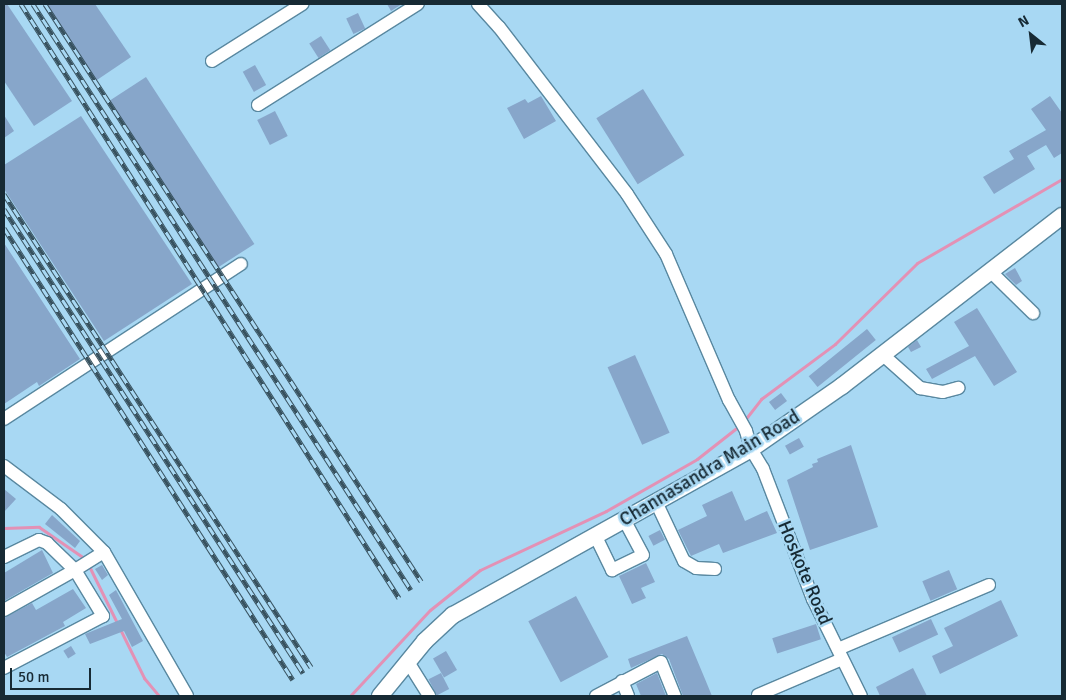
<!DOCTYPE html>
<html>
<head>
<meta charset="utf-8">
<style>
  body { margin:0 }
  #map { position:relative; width:1066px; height:700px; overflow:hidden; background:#a8d8f3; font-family:Signika,sans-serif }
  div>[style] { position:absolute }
  .stream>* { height:3px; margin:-1.5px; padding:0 1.5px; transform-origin:1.5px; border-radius:1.5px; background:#e391b5 }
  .building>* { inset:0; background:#87a6ca; transform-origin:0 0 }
  .roads { filter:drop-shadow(1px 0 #5988a0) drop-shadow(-1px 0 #5988a0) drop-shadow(0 1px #5988a0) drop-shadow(0 -1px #5988a0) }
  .minor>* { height:12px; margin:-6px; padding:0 6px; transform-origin:6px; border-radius:6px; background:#fff }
  .major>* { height:16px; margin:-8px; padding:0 8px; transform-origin:8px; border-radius:8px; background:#fff }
  .rail>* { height:5px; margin-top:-2.5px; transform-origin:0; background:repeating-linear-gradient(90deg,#a8d8f3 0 9px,#37515e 0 18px); box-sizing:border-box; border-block:1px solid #37515e }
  span { translate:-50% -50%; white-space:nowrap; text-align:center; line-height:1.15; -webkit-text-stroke:5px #a8d8f3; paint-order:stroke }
  .street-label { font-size:19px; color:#172a34 }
  .frame { position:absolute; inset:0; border:5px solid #172a34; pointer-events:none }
  .north { position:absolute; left:1006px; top:10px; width:50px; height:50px; -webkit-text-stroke:4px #a8d8f3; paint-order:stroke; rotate:331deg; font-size:14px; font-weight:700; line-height:20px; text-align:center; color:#172a34 }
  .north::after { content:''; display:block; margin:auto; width:18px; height:22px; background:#172a34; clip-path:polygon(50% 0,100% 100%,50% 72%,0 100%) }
  .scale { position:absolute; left:10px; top:668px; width:81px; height:22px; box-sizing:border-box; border:2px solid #172a34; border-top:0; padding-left:6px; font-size:15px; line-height:18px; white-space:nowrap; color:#172a34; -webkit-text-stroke:4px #a8d8f3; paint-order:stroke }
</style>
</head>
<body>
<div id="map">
  <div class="stream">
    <i style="left:744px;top:421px;width:28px;rotate:-52deg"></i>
    <i style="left:761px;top:399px;width:92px;rotate:-36.6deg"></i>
    <i style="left:835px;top:344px;width:115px;rotate:-44.6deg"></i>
    <i style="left:917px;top:263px;width:168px;rotate:-30.1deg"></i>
    <i style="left:4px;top:528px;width:35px;rotate:-2deg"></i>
    <i style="left:39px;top:527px;width:55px;rotate:34.6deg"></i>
    <i style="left:89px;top:566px;width:125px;rotate:63.8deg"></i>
    <i style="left:144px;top:678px;width:23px;rotate:50deg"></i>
    <i style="left:350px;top:696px;width:117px;rotate:-47.1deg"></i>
    <i style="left:430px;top:610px;width:64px;rotate:-38.7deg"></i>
    <i style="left:480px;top:570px;width:139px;rotate:-25.1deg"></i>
    <i style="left:606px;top:511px;width:105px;rotate:-29.7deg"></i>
    <i style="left:697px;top:459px;width:53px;rotate:-38.2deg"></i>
  </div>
  <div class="building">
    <i style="clip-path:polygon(4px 4px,7px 4px,72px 101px,34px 126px,4px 81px)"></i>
    <i style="clip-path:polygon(42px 4px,95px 4px,131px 57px,94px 82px)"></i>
    <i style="clip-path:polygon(387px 4px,402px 4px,391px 11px)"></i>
    <i style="left:358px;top:13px;width:17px;height:13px;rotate:65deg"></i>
    <i style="left:321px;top:36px;width:17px;height:14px;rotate:57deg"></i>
    <i style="left:255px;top:65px;width:23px;height:14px;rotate:61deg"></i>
    <i style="left:146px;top:77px;width:199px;height:44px;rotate:57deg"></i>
    <i style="left:643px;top:89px;width:78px;height:55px;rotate:58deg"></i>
    <i style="clip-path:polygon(541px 96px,556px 121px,524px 139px,507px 108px,525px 99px,528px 103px)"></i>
    <i style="clip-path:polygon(1050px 96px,1062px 113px,1062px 153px,1054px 158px,1046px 145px,1027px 156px,1035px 169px,994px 194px,983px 177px,1014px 159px,1009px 151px,1046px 130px,1031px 109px)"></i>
    <i style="left:275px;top:111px;width:28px;height:20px;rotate:63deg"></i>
    <i style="clip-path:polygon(4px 115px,14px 131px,4px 138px)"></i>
    <i style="clip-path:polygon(81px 116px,192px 284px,104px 341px,4px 189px,4px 165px)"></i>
    <i style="clip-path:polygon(4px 243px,80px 359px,39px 386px,37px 382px,4px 404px)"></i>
    <i style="clip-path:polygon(1015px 268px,1022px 281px,1016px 285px,1005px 274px)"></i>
    <i style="clip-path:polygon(977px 308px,1017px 372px,994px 386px,975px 356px,932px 379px,926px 369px,969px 346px,954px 322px)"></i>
    <i style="left:867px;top:329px;width:14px;height:75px;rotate:51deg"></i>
    <i style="clip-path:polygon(917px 340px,921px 347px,911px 352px,908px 347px)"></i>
    <i style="left:635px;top:355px;width:85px;height:30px;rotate:66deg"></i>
    <i style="left:781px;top:393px;width:10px;height:15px;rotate:53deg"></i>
    <i style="left:799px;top:438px;width:10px;height:16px;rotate:61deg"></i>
    <i style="clip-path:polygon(851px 445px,878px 527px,810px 550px,787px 480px,813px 467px,812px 464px,818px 462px,817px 459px)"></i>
    <i style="clip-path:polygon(4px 489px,16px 499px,4px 512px)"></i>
    <i style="clip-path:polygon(732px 491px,745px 521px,767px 511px,777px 533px,723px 553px,719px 544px,691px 556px,678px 530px,707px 516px,702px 505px)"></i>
    <i style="clip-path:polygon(52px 515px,80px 541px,75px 548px,45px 524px)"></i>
    <i style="left:660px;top:530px;width:11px;height:13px;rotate:63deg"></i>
    <i style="clip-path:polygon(42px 550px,53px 573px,4px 601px,4px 573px)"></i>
    <i style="clip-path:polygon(646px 563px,655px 582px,641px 588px,646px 598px,632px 604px,619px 576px)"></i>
    <i style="clip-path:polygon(102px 565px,108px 575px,102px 580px,95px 569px)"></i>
    <i style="left:949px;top:570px;width:21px;height:29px;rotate:67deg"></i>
    <i style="clip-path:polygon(73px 589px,86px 608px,63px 622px,65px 626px,7px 657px,4px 652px,4px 618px,32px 603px,36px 610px)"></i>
    <i style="clip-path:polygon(116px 590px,143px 641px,132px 647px,124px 631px,90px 644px,85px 634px,122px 619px,109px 595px)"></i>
    <i style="left:576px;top:596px;width:69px;height:54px;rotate:62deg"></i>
    <i style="clip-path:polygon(1001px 600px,1018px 636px,940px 674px,932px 656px,953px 646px,944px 628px)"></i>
    <i style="left:931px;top:619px;width:17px;height:43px;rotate:65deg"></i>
    <i style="left:816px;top:624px;width:16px;height:46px;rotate:72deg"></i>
    <i style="clip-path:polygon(687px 636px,705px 679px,712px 696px,683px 696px,669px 659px,662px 654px,631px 668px,628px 659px)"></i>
    <i style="left:71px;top:646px;width:9px;height:9px;rotate:58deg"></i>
    <i style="left:446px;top:651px;width:22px;height:15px;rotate:60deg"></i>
    <i style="clip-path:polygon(913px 668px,927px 696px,880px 696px,876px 687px)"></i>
    <i style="left:441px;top:673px;width:18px;height:14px;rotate:63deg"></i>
    <i style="clip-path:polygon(657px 673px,666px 696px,641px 696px,636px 684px)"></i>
  </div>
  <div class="roads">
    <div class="minor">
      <i style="left:478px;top:4px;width:31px;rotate:48deg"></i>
      <i style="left:499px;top:27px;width:210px;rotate:52.5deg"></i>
      <i style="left:627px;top:194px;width:72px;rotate:57deg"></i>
      <i style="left:666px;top:254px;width:159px;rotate:66.7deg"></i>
      <i style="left:729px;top:400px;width:35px;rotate:61deg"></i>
      <i style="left:746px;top:431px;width:19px;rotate:74deg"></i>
      <i style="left:751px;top:449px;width:23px;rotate:59deg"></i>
      <i style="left:763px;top:469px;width:139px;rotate:69deg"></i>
      <i style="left:813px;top:599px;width:108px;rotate:63.7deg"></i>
      <i style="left:212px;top:61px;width:107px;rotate:-32.3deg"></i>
      <i style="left:258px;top:105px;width:189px;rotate:-32.3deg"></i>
      <i style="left:991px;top:272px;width:59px;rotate:44.3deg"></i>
      <i style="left:883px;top:355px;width:50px;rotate:41.7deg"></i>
      <i style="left:920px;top:388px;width:23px;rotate:10deg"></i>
      <i style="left:943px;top:392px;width:16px;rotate:-15deg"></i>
      <i style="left:4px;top:419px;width:283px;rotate:-33.2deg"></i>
      <i style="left:4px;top:466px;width:71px;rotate:37deg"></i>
      <i style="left:61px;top:509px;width:61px;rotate:45deg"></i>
      <i style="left:104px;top:552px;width:166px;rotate:60deg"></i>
      <i style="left:657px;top:504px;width:63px;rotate:64.7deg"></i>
      <i style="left:684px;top:561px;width:14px;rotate:30deg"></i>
      <i style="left:696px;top:568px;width:19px;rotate:3deg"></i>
      <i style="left:596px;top:537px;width:37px;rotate:64deg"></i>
      <i style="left:612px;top:570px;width:34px;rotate:-26deg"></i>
      <i style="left:643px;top:555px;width:38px;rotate:-118deg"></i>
      <i style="left:4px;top:557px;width:39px;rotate:-26deg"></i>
      <i style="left:39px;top:540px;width:9px;rotate:21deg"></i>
      <i style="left:47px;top:543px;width:39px;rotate:44deg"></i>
      <i style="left:75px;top:570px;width:34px;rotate:-32deg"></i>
      <i style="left:4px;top:610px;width:81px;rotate:-29.4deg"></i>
      <i style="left:75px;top:570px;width:54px;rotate:58.7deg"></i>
      <i style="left:103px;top:616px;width:112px;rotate:152.3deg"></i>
      <i style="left:838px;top:649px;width:164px;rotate:-23deg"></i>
      <i style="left:408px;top:662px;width:40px;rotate:58deg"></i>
      <i style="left:622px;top:681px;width:16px;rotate:68deg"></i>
      <i style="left:758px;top:695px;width:91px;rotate:-23.2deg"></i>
      <i style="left:596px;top:696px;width:73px;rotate:-27.6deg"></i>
      <i style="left:661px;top:662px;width:37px;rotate:68deg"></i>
    </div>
    <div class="major">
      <i style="left:380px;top:696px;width:71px;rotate:-50.7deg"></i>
      <i style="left:425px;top:641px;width:38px;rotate:-43deg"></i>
      <i style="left:453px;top:615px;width:341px;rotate:-29.1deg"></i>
      <i style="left:751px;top:449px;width:111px;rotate:-34.7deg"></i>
      <i style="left:842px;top:386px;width:278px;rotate:-37.7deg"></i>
    </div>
  </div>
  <div class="rail">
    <i style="left:21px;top:4px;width:704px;rotate:57.53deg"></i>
    <i style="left:33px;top:4px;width:697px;rotate:57.18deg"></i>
    <i style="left:45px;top:4px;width:689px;rotate:56.91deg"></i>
    <i style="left:4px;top:194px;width:564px;rotate:57.01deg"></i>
    <i style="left:4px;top:209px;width:552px;rotate:57.2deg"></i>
    <i style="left:4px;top:228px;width:536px;rotate:57.41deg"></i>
  </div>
  <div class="street-label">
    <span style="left:710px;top:469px;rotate:-31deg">Channasandra Main Road</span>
    <span style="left:804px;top:573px;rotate:67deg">Hoskote Road</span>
  </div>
  <div class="frame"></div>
  <div class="north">N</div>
  <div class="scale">50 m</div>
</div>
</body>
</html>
